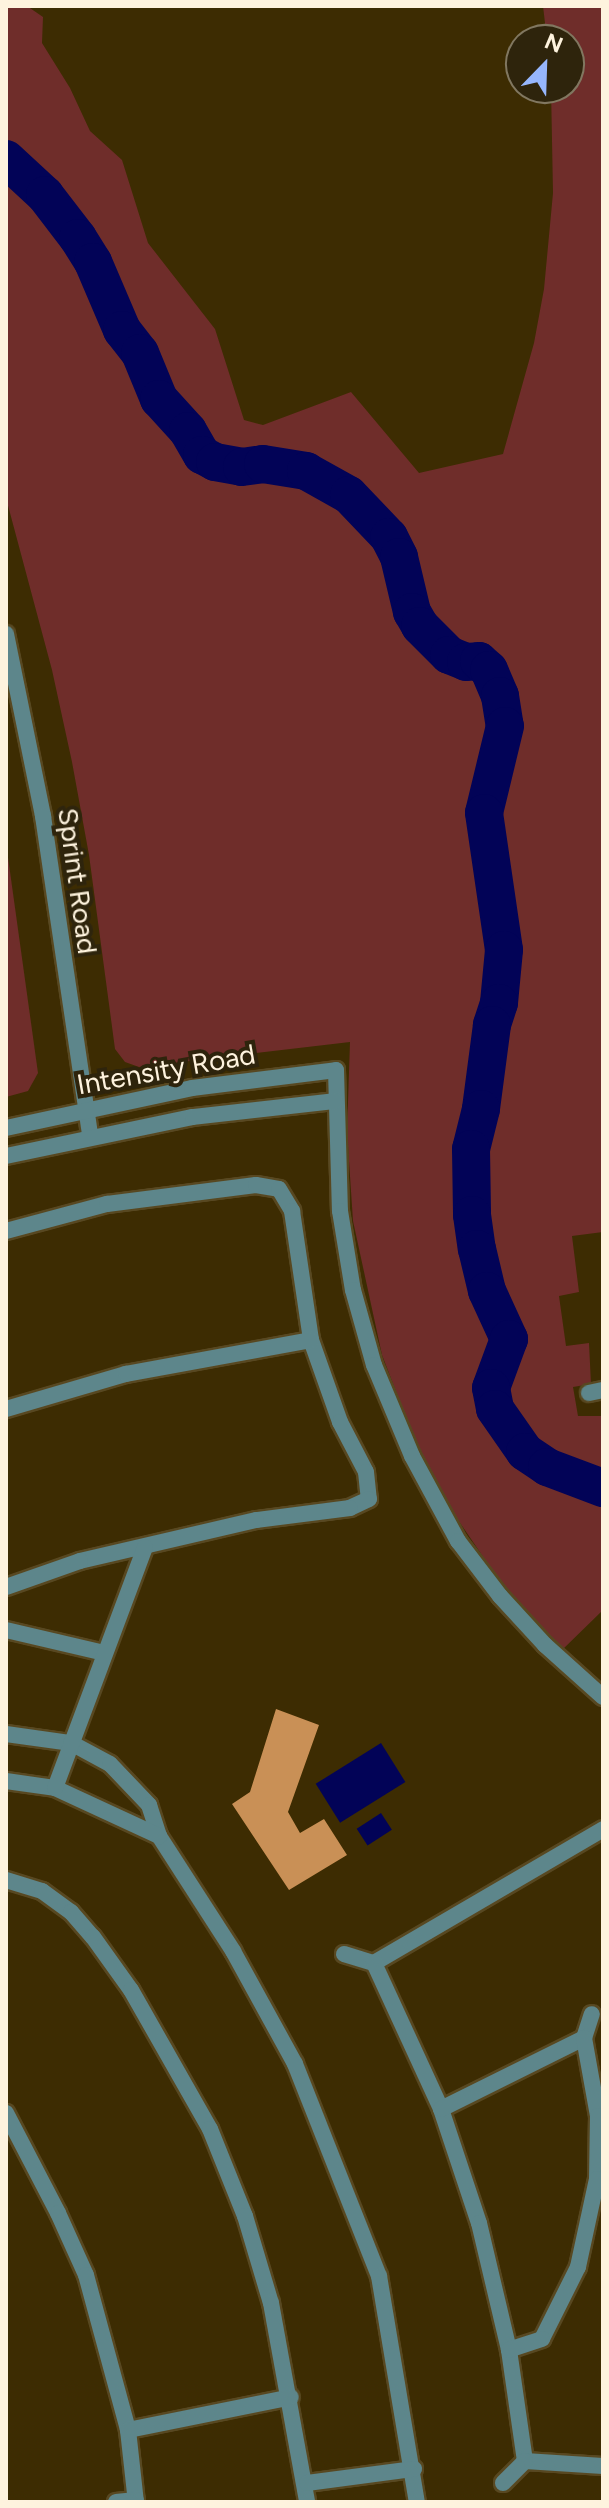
<!DOCTYPE html>
<html>
<head>
<meta charset="utf-8">
<style>
  body { margin:0 }
  #map { position:relative; width:609px; height:2508px; overflow:hidden; background:#3d2c02; font-family:Figtree,sans-serif }
  div>[style] { position:absolute }
  .green>* { inset:0; background:#6f2d2a }
  .water>* { inset:0; background:#020357; transform-origin:0 0 }
  .river>* { height:38px; margin:-19px; padding:0 19px; transform-origin:19px; border-radius:19px; background:#020357 }
  .building>* { inset:0; background:#c99056 }
  .roads { filter:drop-shadow(2px 0 #584821) drop-shadow(-2px 0 #584821) drop-shadow(0 2px #584821) drop-shadow(0 -2px #584821) }
  .minor>* { height:16px; margin:-8px; padding:0 8px; transform-origin:8px; border-radius:8px; background:#5d868b }
  span { translate:-50% -50%; white-space:nowrap; text-align:center; line-height:1.15; -webkit-text-stroke:8px #2e240c; paint-order:stroke }
  .street-label { font-size:28px; color:#fef3de }
  .frame { position:absolute; inset:0; border:8px solid #fef3de; pointer-events:none }
  .north { position:absolute; left:505px; top:24px; width:80px; height:80px; box-sizing:border-box; background:#2e240c; border:2px solid #817760; border-radius:50%; rotate:23deg; font-size:22px; font-weight:700; line-height:32px; text-align:center; color:#fef3de }
  .north::after { content:''; display:block; margin:auto; width:28px; height:36px; background:#96b6fd; clip-path:polygon(50% 0,100% 100%,50% 72%,0 100%) }
</style>
</head>
<body>
<div id="map">
  <div class="green">
    <i style="clip-path:polygon(6px 6px,27px 6px,43px 17px,42px 43px,70px 88px,90px 131px,122px 160px,148px 243px,215px 329px,244px 420px,263px 425px,351px 392px,419px 473px,503px 454px,534px 343px,544px 289px,553px 193px,551px 88px,569px 88px,569px 40px,547px 40px,543px 6px,603px 6px,603px 1232px,572px 1236px,579px 1292px,559px 1296px,566px 1346px,589px 1343px,591px 1384px,573px 1387px,578px 1416px,603px 1416px,603px 1610px,560px 1652px,503px 1586px,454px 1514px,414px 1438px,382px 1355px,353px 1221px,347px 1131px,350px 1042px,139px 1067px,125px 1062px,115px 1049px,89px 855px,72px 762px,52px 670px,6px 498px)"></i>
    <i style="clip-path:polygon(6px 843px,38px 1073px,28px 1091px,6px 1097px)"></i>
  </div>
  <div class="water">
    <i style="left:381px;top:1743px;width:46px;height:77px;rotate:58deg"></i>
    <i style="left:381px;top:1813px;width:20px;height:29px;rotate:57deg"></i>
  </div>
  <div class="river">
    <i style="left:6px;top:159px;width:53px;rotate:42.7deg"></i>
    <i style="left:45px;top:195px;width:54px;rotate:52.5deg"></i>
    <i style="left:78px;top:238px;width:28px;rotate:58deg"></i>
    <i style="left:93px;top:262px;width:74px;rotate:66.9deg"></i>
    <i style="left:122px;top:330px;width:29px;rotate:52deg"></i>
    <i style="left:140px;top:353px;width:50px;rotate:67.6deg"></i>
    <i style="left:159px;top:399px;width:43px;rotate:47.8deg"></i>
    <i style="left:188px;top:431px;width:28px;rotate:60deg"></i>
    <i style="left:202px;top:455px;width:15px;rotate:28deg"></i>
    <i style="left:215px;top:462px;width:27px;rotate:10deg"></i>
    <i style="left:242px;top:467px;width:21px;rotate:-8deg"></i>
    <i style="left:263px;top:464px;width:44px;rotate:9.2deg"></i>
    <i style="left:306px;top:471px;width:49px;rotate:29.2deg"></i>
    <i style="left:349px;top:495px;width:58px;rotate:46.4deg"></i>
    <i style="left:389px;top:537px;width:22px;rotate:63deg"></i>
    <i style="left:399px;top:557px;width:57px;rotate:76.7deg"></i>
    <i style="left:412px;top:612px;width:16px;rotate:60deg"></i>
    <i style="left:420px;top:626px;width:41px;rotate:45deg"></i>
    <i style="left:449px;top:655px;width:18px;rotate:22deg"></i>
    <i style="left:466px;top:662px;width:13px;rotate:-4deg"></i>
    <i style="left:479px;top:661px;width:13px;rotate:42deg"></i>
    <i style="left:489px;top:670px;width:28px;rotate:67deg"></i>
    <i style="left:500px;top:696px;width:30px;rotate:81deg"></i>
    <i style="left:505px;top:726px;width:89px;rotate:103.6deg"></i>
    <i style="left:484px;top:813px;width:138px;rotate:81.7deg"></i>
    <i style="left:504px;top:950px;width:53px;rotate:95.4deg"></i>
    <i style="left:499px;top:1003px;width:23px;rotate:108deg"></i>
    <i style="left:492px;top:1025px;width:85px;rotate:97.5deg"></i>
    <i style="left:481px;top:1109px;width:41px;rotate:104deg"></i>
    <i style="left:471px;top:1149px;width:66px;rotate:89.1deg"></i>
    <i style="left:472px;top:1215px;width:34px;rotate:82deg"></i>
    <i style="left:477px;top:1249px;width:43px;rotate:76.6deg"></i>
    <i style="left:487px;top:1291px;width:53px;rotate:65.4deg"></i>
    <i style="left:509px;top:1339px;width:52px;rotate:110.2deg"></i>
    <i style="left:491px;top:1388px;width:21px;rotate:79deg"></i>
    <i style="left:495px;top:1409px;width:52px;rotate:55.1deg"></i>
    <i style="left:525px;top:1452px;width:27px;rotate:34deg"></i>
    <i style="left:547px;top:1467px;width:60px;rotate:20.6deg"></i>
  </div>
  <div class="building">
    <i style="clip-path:polygon(276px 1709px,319px 1725px,288px 1812px,300px 1833px,324px 1819px,347px 1855px,289px 1890px,232px 1804px,250px 1792px)"></i>
  </div>
  <div class="roads">
    <div class="minor">
      <i style="left:6px;top:634px;width:186px;rotate:78.5deg"></i>
      <i style="left:43px;top:816px;width:323px;rotate:81.6deg"></i>
      <i style="left:6px;top:1128px;width:190px;rotate:-12.1deg"></i>
      <i style="left:192px;top:1088px;width:145px;rotate:-7.1deg"></i>
      <i style="left:336px;top:1070px;width:141px;rotate:88.4deg"></i>
      <i style="left:340px;top:1211px;width:80px;rotate:80.7deg"></i>
      <i style="left:353px;top:1290px;width:78px;rotate:74.4deg"></i>
      <i style="left:374px;top:1365px;width:99px;rotate:67.3deg"></i>
      <i style="left:412px;top:1456px;width:97px;rotate:61.6deg"></i>
      <i style="left:458px;top:1541px;width:69px;rotate:52.6deg"></i>
      <i style="left:500px;top:1596px;width:67px;rotate:47.4deg"></i>
      <i style="left:545px;top:1645px;width:78px;rotate:41.9deg"></i>
      <i style="left:6px;top:1156px;width:191px;rotate:-11.8deg"></i>
      <i style="left:193px;top:1117px;width:143px;rotate:-6.4deg"></i>
      <i style="left:6px;top:1231px;width:105px;rotate:-15deg"></i>
      <i style="left:107px;top:1204px;width:150px;rotate:-7.3deg"></i>
      <i style="left:256px;top:1185px;width:23px;rotate:10deg"></i>
      <i style="left:279px;top:1189px;width:26px;rotate:59deg"></i>
      <i style="left:292px;top:1211px;width:130px;rotate:81.6deg"></i>
      <i style="left:311px;top:1340px;width:87px;rotate:70.5deg"></i>
      <i style="left:340px;top:1422px;width:56px;rotate:62.5deg"></i>
      <i style="left:366px;top:1472px;width:27px;rotate:84deg"></i>
      <i style="left:369px;top:1499px;width:21px;rotate:155deg"></i>
      <i style="left:350px;top:1508px;width:95px;rotate:172.7deg"></i>
      <i style="left:256px;top:1520px;width:181px;rotate:166.9deg"></i>
      <i style="left:80px;top:1561px;width:78px;rotate:160.6deg"></i>
      <i style="left:589px;top:1393px;width:14px;rotate:-12deg"></i>
      <i style="left:6px;top:1409px;width:125px;rotate:-16.3deg"></i>
      <i style="left:126px;top:1374px;width:188px;rotate:-10.4deg"></i>
      <i style="left:6px;top:1630px;width:101px;rotate:13.2deg"></i>
      <i style="left:6px;top:1734px;width:66px;rotate:7.9deg"></i>
      <i style="left:71px;top:1743px;width:44px;rotate:28.3deg"></i>
      <i style="left:110px;top:1764px;width:57px;rotate:46.4deg"></i>
      <i style="left:149px;top:1805px;width:33px;rotate:72deg"></i>
      <i style="left:159px;top:1836px;width:137px;rotate:57.2deg"></i>
      <i style="left:233px;top:1951px;width:129px;rotate:61.2deg"></i>
      <i style="left:295px;top:2064px;width:228px;rotate:68.4deg"></i>
      <i style="left:379px;top:2276px;width:229px;rotate:80.5deg"></i>
      <i style="left:6px;top:1781px;width:49px;rotate:8.1deg"></i>
      <i style="left:55px;top:1788px;width:115px;rotate:24.8deg"></i>
      <i style="left:55px;top:1788px;width:257px;rotate:-69.5deg"></i>
      <i style="left:6px;top:1880px;width:38px;rotate:17deg"></i>
      <i style="left:42px;top:1891px;width:36px;rotate:36deg"></i>
      <i style="left:71px;top:1912px;width:33px;rotate:49deg"></i>
      <i style="left:93px;top:1937px;width:65px;rotate:54.4deg"></i>
      <i style="left:131px;top:1990px;width:160px;rotate:60.4deg"></i>
      <i style="left:210px;top:2129px;width:94px;rotate:68.1deg"></i>
      <i style="left:245px;top:2216px;width:91px;rotate:73.4deg"></i>
      <i style="left:271px;top:2303px;width:202px;rotate:79.7deg"></i>
      <i style="left:344px;top:1954px;width:31px;rotate:17deg"></i>
      <i style="left:374px;top:1963px;width:265px;rotate:-30.3deg"></i>
      <i style="left:374px;top:1963px;width:161px;rotate:65.3deg"></i>
      <i style="left:441px;top:2109px;width:120px;rotate:71.6deg"></i>
      <i style="left:479px;top:2223px;width:130px;rotate:76.7deg"></i>
      <i style="left:509px;top:2350px;width:112px;rotate:81.8deg"></i>
      <i style="left:525px;top:2461px;width:78px;rotate:3.7deg"></i>
      <i style="left:584px;top:2038px;width:25px;rotate:-72deg"></i>
      <i style="left:441px;top:2109px;width:160px;rotate:-26.4deg"></i>
      <i style="left:584px;top:2038px;width:79px;rotate:79.8deg"></i>
      <i style="left:598px;top:2116px;width:63px;rotate:90.9deg"></i>
      <i style="left:597px;top:2179px;width:90px;rotate:102.2deg"></i>
      <i style="left:578px;top:2267px;width:80px;rotate:116.6deg"></i>
      <i style="left:542px;top:2339px;width:35px;rotate:162deg"></i>
      <i style="left:6px;top:2113px;width:113px;rotate:62.5deg"></i>
      <i style="left:58px;top:2213px;width:68px;rotate:65.7deg"></i>
      <i style="left:86px;top:2275px;width:161px;rotate:74.8deg"></i>
      <i style="left:128px;top:2430px;width:72px;rotate:83.7deg"></i>
      <i style="left:128px;top:2430px;width:166px;rotate:-11.4deg"></i>
      <i style="left:307px;top:2483px;width:108px;rotate:-7.5deg"></i>
      <i style="left:503px;top:2483px;width:31px;rotate:-45deg"></i>
      <i style="left:116px;top:2502px;width:20px;rotate:-6deg"></i>
    </div>
  </div>
  <div class="street-label">
    <span style="left:78px;top:881px;rotate:82deg">Sprint Road</span>
    <span style="left:166px;top:1069px;rotate:-10deg">Intensity Road</span>
  </div>
  <div class="frame"></div>
  <div class="north">N</div>
</div>
</body>
</html>
